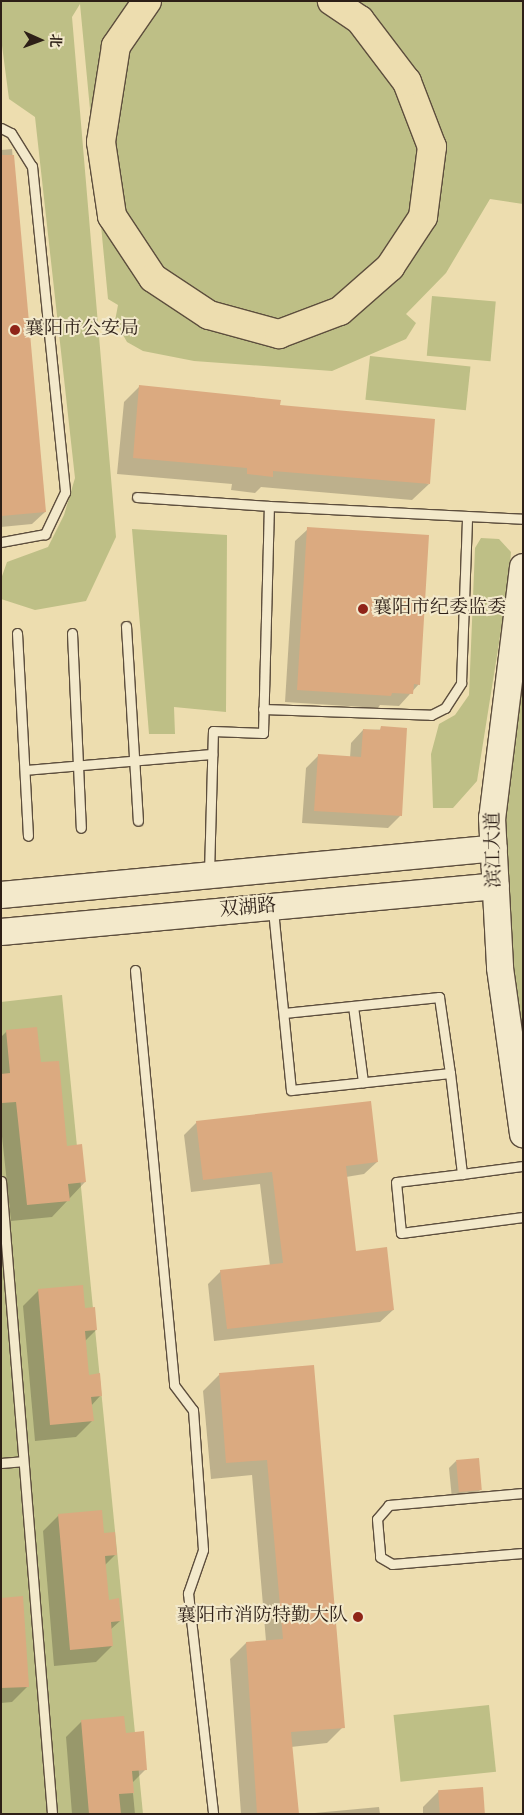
<!DOCTYPE html>
<html>
<head>
<meta charset="utf-8">
<style>
  body { margin:0 }
  #map { position:relative; width:524px; height:1815px; overflow:hidden; background:#edddaf; font-family:"Old Standard TT","Noto Serif SC",serif }
  div>[style] { position:absolute }
  .green>* { inset:0; background:#bebf86; transform-origin:0 0 }
  .shadow>* { inset:0; background:#0003 }
  .building>* { inset:0; background:#dbaa80; transform-origin:0 0 }
  .roads { filter:drop-shadow(1px 0 #5d4e3d) drop-shadow(-1px 0 #5d4e3d) drop-shadow(0 1px #5d4e3d) drop-shadow(0 -1px #5d4e3d) }
  .lane>* { height:9px; margin:-4.5px; padding:0 4.5px; transform-origin:4.5px; border-radius:4.5px; background:#f3e9cb }
  .secondary>* { height:26px; margin:-13px; padding:0 13px; transform-origin:13px; border-radius:13px; background:#f3e9cb }
  .highway>* { height:28px; margin:-14px; padding:0 14px; transform-origin:14px; border-radius:14px; background:#edddaf }
  .dots>* { width:14px; height:14px; translate:-50% -50%; box-sizing:border-box; border:2px solid #f3e9cb; border-radius:50% }
  span { translate:-50% -50%; white-space:nowrap; text-align:center; line-height:1.15; -webkit-text-stroke:4px #f3e9cb; paint-order:stroke }
  .poi-label { font-size:19px; color:#2d1f17 }
  .left { translate:0 -50%; text-align:left }
  .right { translate:-100% -50%; text-align:right }
  .street-label { font-size:19px; color:#2d1f17 }
  .frame { position:absolute; inset:0; border:2px solid #2d1f17; pointer-events:none }
  .north { position:absolute; left:15px; top:15px; width:50px; height:50px; -webkit-text-stroke:4px #f3e9cb; paint-order:stroke; rotate:92deg; font-size:14px; font-weight:700; line-height:20px; text-align:center; color:#2d1f17 }
  .north::after { content:''; display:block; margin:auto; width:18px; height:22px; background:#2d1f17; clip-path:polygon(50% 0,100% 100%,50% 72%,0 100%) }
</style>
</head>
<body>
<div id="map">
  <div class="green">
    <i style="clip-path:polygon(1px 1px,523px 1px,523px 204px,490px 199px,446px 273px,406px 314px,416px 323px,406px 339px,332px 371px,194px 361px,143px 351px,127px 342px,115px 321px,118px 305px,108px 299px,80px 4px,72px 17px,116px 537px,86px 601px,35px 610px,1px 599px,1px 579px,7px 562px,48px 547px,64px 515px,75px 478px,35px 117px,9px 99px,1px 38px)"></i>
    <i style="left:432px;top:296px;width:64px;height:60px;rotate:5deg"></i>
    <i style="left:370px;top:356px;width:101px;height:44px;rotate:6deg"></i>
    <i style="clip-path:polygon(132px 529px,227px 535px,226px 712px,174px 707px,175px 734px,149px 734px)"></i>
    <i style="clip-path:polygon(481px 538px,499px 539px,511px 552px,509px 580px,477px 781px,453px 808px,433px 808px,431px 754px,439px 724px,455px 715px,469px 695px,475px 548px)"></i>
    <i style="clip-path:polygon(523px 581px,523px 1106px,494px 848px)"></i>
    <i style="clip-path:polygon(62px 995px,143px 1814px,1px 1814px,1px 1002px)"></i>
    <i style="left:489px;top:1705px;width:67px;height:96px;rotate:84deg"></i>
  </div>
  <div class="shadow">
    <i style="clip-path:polygon(12px 149px,45px 512px,32px 524px,1px 527px,1px 150px)"></i>
    <i style="clip-path:polygon(140px 386px,429px 484px,412px 500px,261px 487px,255px 493px,231px 490px,232px 484px,117px 474px,124px 402px)"></i>
    <i style="clip-path:polygon(308px 529px,419px 684px,399px 706px,380px 705px,378px 708px,285px 702px,295px 541px)"></i>
    <i style="clip-path:polygon(406px 729px,400px 816px,388px 828px,302px 823px,306px 768px,318px 756px,350px 758px,351px 743px,363px 730px)"></i>
    <i style="clip-path:polygon(7px 1031px,40px 1064px,66px 1147px,85px 1182px,52px 1217px,11px 1221px,1px 1127px,1px 1037px)"></i>
    <i style="clip-path:polygon(197px 1122px,377px 1162px,364px 1174px,346px 1177px,355px 1252px,393px 1310px,380px 1322px,214px 1341px,208px 1284px,221px 1271px,270px 1266px,260px 1184px,191px 1192px,184px 1135px)"></i>
    <i style="clip-path:polygon(39px 1290px,96px 1330px,85px 1341px,88px 1376px,100px 1396px,91px 1406px,92px 1421px,76px 1437px,35px 1441px,23px 1306px)"></i>
    <i style="clip-path:polygon(313px 1367px,343px 1727px,327px 1743px,291px 1747px,297px 1814px,241px 1814px,230px 1659px,246px 1643px,266px 1641px,252px 1475px,211px 1479px,203px 1391px,219px 1375px)"></i>
    <i style="clip-path:polygon(456px 1461px,480px 1490px,474px 1497px,452px 1499px,449px 1468px)"></i>
    <i style="clip-path:polygon(59px 1515px,103px 1534px,115px 1555px,104px 1566px,107px 1601px,120px 1621px,110px 1630px,112px 1646px,96px 1662px,54px 1666px,43px 1531px)"></i>
    <i style="clip-path:polygon(1px 1599px,28px 1686px,12px 1702px,1px 1703px)"></i>
    <i style="clip-path:polygon(82px 1721px,125px 1734px,146px 1769px,132px 1783px,135px 1814px,72px 1814px,66px 1737px)"></i>
    <i style="clip-path:polygon(439px 1791px,483px 1814px,423px 1814px,423px 1807px)"></i>
    <i style="clip-path:polygon(379px 1807px,380px 1814px,304px 1814px)"></i>
  </div>
  <div class="building">
    <i style="clip-path:polygon(1px 155px,14px 155px,46px 512px,1px 516px)"></i>
    <i style="clip-path:polygon(139px 385px,281px 400px,280px 405px,435px 419px,430px 484px,273px 471px,273px 477px,247px 474px,247px 468px,133px 458px)"></i>
    <i style="clip-path:polygon(307px 527px,429px 535px,420px 685px,414px 684px,413px 694px,392px 693px,391px 696px,297px 690px)"></i>
    <i style="clip-path:polygon(381px 726px,407px 728px,402px 816px,314px 811px,318px 754px,361px 757px,363px 729px,380px 730px)"></i>
    <i style="clip-path:polygon(37px 1027px,41px 1062px,59px 1061px,67px 1146px,82px 1144px,86px 1182px,68px 1184px,70px 1201px,27px 1205px,16px 1102px,2px 1103px,1px 1074px,10px 1073px,6px 1030px)"></i>
    <i style="clip-path:polygon(371px 1101px,378px 1162px,346px 1166px,356px 1251px,387px 1247px,394px 1310px,227px 1329px,220px 1270px,283px 1263px,272px 1172px,203px 1180px,196px 1121px)"></i>
    <i style="clip-path:polygon(83px 1285px,85px 1308px,95px 1307px,97px 1330px,85px 1331px,89px 1375px,100px 1373px,102px 1396px,91px 1397px,94px 1421px,50px 1425px,38px 1289px)"></i>
    <i style="clip-path:polygon(314px 1365px,345px 1728px,291px 1732px,299px 1814px,257px 1814px,246px 1642px,283px 1639px,267px 1460px,226px 1463px,219px 1373px)"></i>
    <i style="left:479px;top:1458px;width:32px;height:23px;rotate:85deg"></i>
    <i style="clip-path:polygon(102px 1510px,104px 1533px,115px 1532px,117px 1555px,105px 1556px,109px 1600px,119px 1598px,121px 1621px,111px 1622px,113px 1646px,70px 1650px,58px 1514px)"></i>
    <i style="clip-path:polygon(23px 1596px,29px 1687px,1px 1688px,1px 1598px)"></i>
    <i style="clip-path:polygon(124px 1716px,126px 1733px,144px 1731px,147px 1770px,132px 1771px,134px 1793px,119px 1794px,121px 1814px,89px 1814px,81px 1720px)"></i>
    <i style="left:483px;top:1787px;width:27px;height:45px;rotate:86deg"></i>
  </div>
  <div class="roads">
    <div class="lane">
      <i style="left:1px;top:128px;width:11px;rotate:27deg"></i>
      <i style="left:11px;top:133px;width:39px;rotate:58deg"></i>
      <i style="left:32px;top:166px;width:328px;rotate:84.2deg"></i>
      <i style="left:65px;top:492px;width:47px;rotate:115.5deg"></i>
      <i style="left:45px;top:534px;width:45px;rotate:169.7deg"></i>
      <i style="left:137px;top:497px;width:132px;rotate:3.9deg"></i>
      <i style="left:126px;top:626px;width:195px;rotate:86.5deg"></i>
      <i style="left:17px;top:633px;width:203px;rotate:86.9deg"></i>
      <i style="left:72px;top:633px;width:195px;rotate:87.4deg"></i>
      <i style="left:263px;top:709px;width:168px;rotate:2deg"></i>
      <i style="left:431px;top:715px;width:16px;rotate:-27deg"></i>
      <i style="left:445px;top:708px;width:30px;rotate:-57deg"></i>
      <i style="left:461px;top:683px;width:167px;rotate:-87.9deg"></i>
      <i style="left:25px;top:770px;width:188px;rotate:-4.9deg"></i>
      <i style="left:209px;top:873px;width:142px;rotate:-88.4deg"></i>
      <i style="left:213px;top:731px;width:50px;rotate:2.3deg"></i>
      <i style="left:263px;top:733px;width:227px;rotate:-88.5deg"></i>
      <i style="left:269px;top:506px;width:254px;rotate:2.9deg"></i>
      <i style="left:273px;top:910px;width:181px;rotate:84.3deg"></i>
      <i style="left:291px;top:1090px;width:160px;rotate:-6.1deg"></i>
      <i style="left:450px;top:1073px;width:102px;rotate:83.2deg"></i>
      <i style="left:462px;top:1174px;width:66px;rotate:173.1deg"></i>
      <i style="left:396px;top:1182px;width:51px;rotate:84.4deg"></i>
      <i style="left:401px;top:1233px;width:123px;rotate:-7.5deg"></i>
      <i style="left:135px;top:970px;width:417px;rotate:84.6deg"></i>
      <i style="left:174px;top:1385px;width:31px;rotate:53deg"></i>
      <i style="left:193px;top:1410px;width:140px;rotate:85.9deg"></i>
      <i style="left:203px;top:1550px;width:46px;rotate:109.2deg"></i>
      <i style="left:188px;top:1593px;width:222px;rotate:83.5deg"></i>
      <i style="left:353px;top:1006px;width:77px;rotate:82.5deg"></i>
      <i style="left:284px;top:1013px;width:156px;rotate:-5.9deg"></i>
      <i style="left:439px;top:997px;width:77px;rotate:81.8deg"></i>
      <i style="left:462px;top:1174px;width:62px;rotate:-7.5deg"></i>
      <i style="left:1px;top:1181px;width:635px;rotate:85.39deg"></i>
      <i style="left:1px;top:1463px;width:21px;rotate:-5deg"></i>
      <i style="left:523px;top:1493px;width:135px;rotate:174.9deg"></i>
      <i style="left:389px;top:1505px;width:18px;rotate:131deg"></i>
      <i style="left:377px;top:1519px;width:38px;rotate:85deg"></i>
      <i style="left:380px;top:1557px;width:14px;rotate:30deg"></i>
      <i style="left:392px;top:1564px;width:131px;rotate:-4.8deg"></i>
    </div>
    <div class="secondary">
      <i style="left:523px;top:567px;width:253px;rotate:97deg"></i>
      <i style="left:492px;top:818px;width:150px;rotate:86.9deg"></i>
      <i style="left:500px;top:968px;width:168px;rotate:82.1deg"></i>
      <i style="left:1px;top:895px;width:495px;rotate:-5.4deg"></i>
      <i style="left:1px;top:932px;width:497px;rotate:-5.3deg"></i>
    </div>
    <div class="highway">
      <i style="left:147px;top:1px;width:55px;rotate:124.6deg"></i>
      <i style="left:116px;top:46px;width:97px;rotate:98.9deg"></i>
      <i style="left:101px;top:142px;width:75px;rotate:81.5deg"></i>
      <i style="left:112px;top:216px;width:74px;rotate:56.5deg"></i>
      <i style="left:153px;top:278px;width:67px;rotate:33.5deg"></i>
      <i style="left:209px;top:315px;width:73px;rotate:15.2deg"></i>
      <i style="left:279px;top:334px;width:65px;rotate:-20.7deg"></i>
      <i style="left:340px;top:311px;width:67px;rotate:-41.3deg"></i>
      <i style="left:390px;top:267px;width:60px;rotate:-56.6deg"></i>
      <i style="left:423px;top:217px;width:71px;rotate:-82.7deg"></i>
      <i style="left:432px;top:147px;width:70px;rotate:-111deg"></i>
      <i style="left:407px;top:82px;width:78px;rotate:-127.2deg"></i>
      <i style="left:360px;top:20px;width:34px;rotate:-146deg"></i>
    </div>
  </div>
  <div class="dots">
    <i style="left:15px;top:330px;background:#8f2418"></i>
    <i style="left:363px;top:609px;background:#8f2418"></i>
    <i style="left:358px;top:1617px;background:#8f2418"></i>
  </div>
  <div class="poi-label">
    <span class="left" style="left:25px;top:330px">襄阳市公安局</span>
    <span class="left" style="left:373px;top:609px">襄阳市纪委监委</span>
    <span class="right" style="left:348px;top:1617px">襄阳市消防特勤大队</span>
  </div>
  <div class="street-label">
    <span style="left:495px;top:850px;rotate:-91deg">滨江大道</span>
    <span style="left:248px;top:909px;rotate:-5deg">双湖路</span>
  </div>
  <div class="frame"></div>
  <div class="north">北</div>
</div>
</body>
</html>
